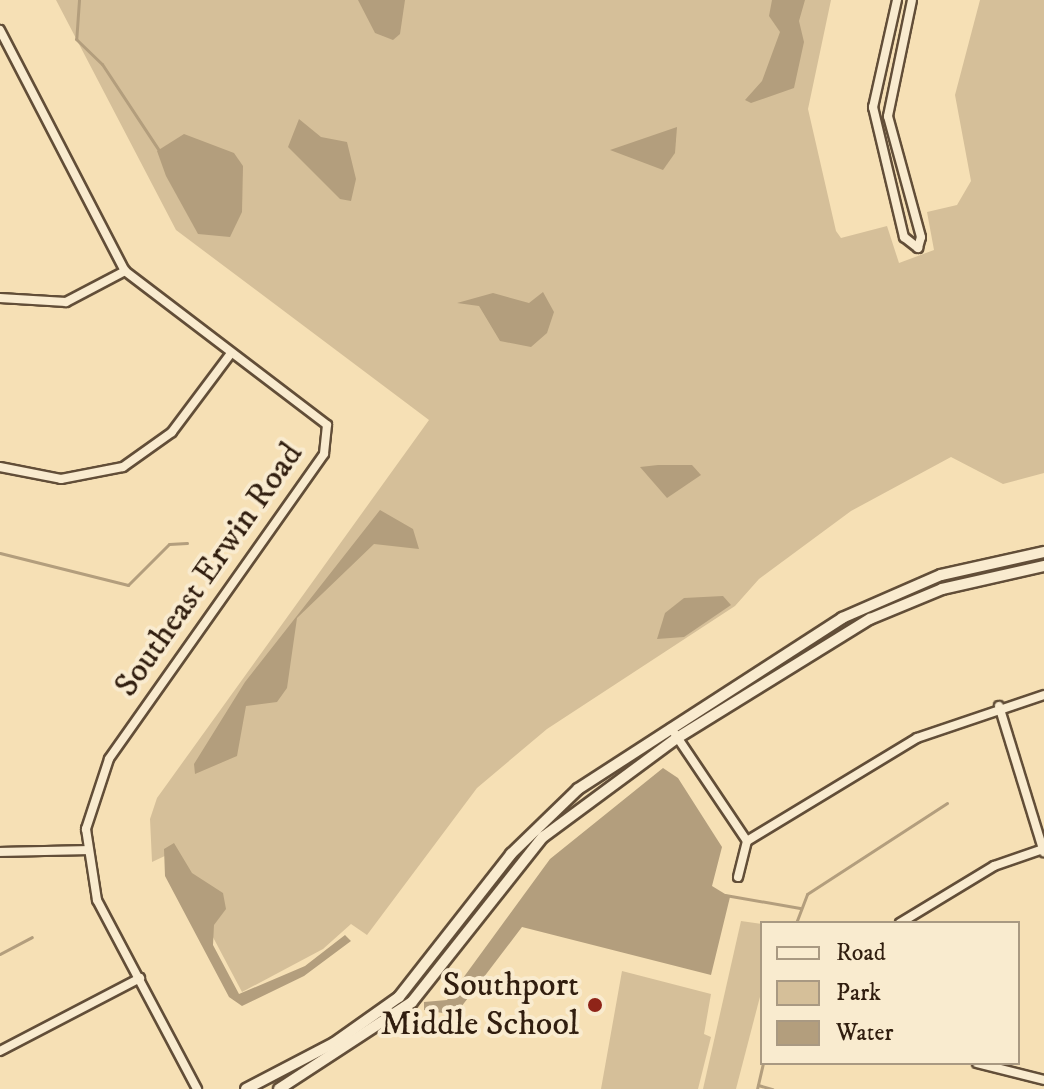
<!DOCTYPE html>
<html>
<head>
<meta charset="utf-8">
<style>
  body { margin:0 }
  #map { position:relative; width:1044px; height:1089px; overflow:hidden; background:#f6e0b5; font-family:"IM FELL DW Pica",serif }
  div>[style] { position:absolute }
  .green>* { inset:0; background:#d5bf99 }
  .water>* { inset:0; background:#b39e7d }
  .stream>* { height:3px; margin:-1.5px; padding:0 1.5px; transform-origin:1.5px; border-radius:1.5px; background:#b39e7d }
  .roads { filter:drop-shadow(2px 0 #624e38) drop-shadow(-2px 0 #624e38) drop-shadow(0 2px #624e38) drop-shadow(0 -2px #624e38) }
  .minor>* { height:8px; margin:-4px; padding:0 4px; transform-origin:4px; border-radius:4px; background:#f9ebcf }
  .tertiary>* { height:10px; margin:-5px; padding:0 5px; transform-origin:5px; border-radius:5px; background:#f9ebcf }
  .dots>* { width:22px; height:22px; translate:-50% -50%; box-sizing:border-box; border:4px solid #f9ebcf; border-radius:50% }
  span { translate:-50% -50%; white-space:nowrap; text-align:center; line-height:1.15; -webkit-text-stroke:8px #f9ebcf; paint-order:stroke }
  .street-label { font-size:34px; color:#311e0f }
  .poi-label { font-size:34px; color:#311e0f }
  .right { translate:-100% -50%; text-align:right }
  .legend { position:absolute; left:760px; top:921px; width:260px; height:144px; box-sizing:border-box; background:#f9ebcf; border:2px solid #a99982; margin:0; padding:10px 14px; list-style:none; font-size:24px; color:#311e0f }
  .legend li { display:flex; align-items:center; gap:16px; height:40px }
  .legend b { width:40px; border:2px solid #a99982 }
</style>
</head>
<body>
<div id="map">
  <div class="green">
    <i style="clip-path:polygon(56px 0,831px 0,808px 109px,836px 231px,841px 238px,887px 226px,899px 263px,934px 250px,927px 212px,957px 205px,971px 181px,955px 95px,980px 0,1044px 0,1044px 473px,1003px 484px,951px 457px,851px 511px,759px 579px,735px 606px,547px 729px,477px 788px,367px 935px,351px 924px,323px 949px,242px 992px,169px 854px,152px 862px,150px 819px,157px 798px,429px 420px,176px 230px)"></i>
    <i style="clip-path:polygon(741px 921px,762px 924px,762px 989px,736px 1089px,703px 1089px)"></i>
    <i style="clip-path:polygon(622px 971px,711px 994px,704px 1034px,711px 1037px,698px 1089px,601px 1089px)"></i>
  </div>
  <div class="water">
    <i style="clip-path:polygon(358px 0,405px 0,400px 34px,393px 40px,375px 33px)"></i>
    <i style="clip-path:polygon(772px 0,805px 0,799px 21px,804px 42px,794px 88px,751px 103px,745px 100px,762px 81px,780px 32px,769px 16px)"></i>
    <i style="clip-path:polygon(299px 119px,321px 137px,347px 142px,356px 179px,351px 201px,340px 199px,288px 147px)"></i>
    <i style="clip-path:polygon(677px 127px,675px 153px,663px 170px,610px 150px)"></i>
    <i style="clip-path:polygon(184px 134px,234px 153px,243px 166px,242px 212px,230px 237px,198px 234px,166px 176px,157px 151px)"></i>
    <i style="clip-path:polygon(543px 292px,554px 312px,547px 333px,531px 347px,500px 341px,479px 306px,457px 303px,493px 293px,529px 303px)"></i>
    <i style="clip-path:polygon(658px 465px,692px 465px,701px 475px,667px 498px,640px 467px)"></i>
    <i style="clip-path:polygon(380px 510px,413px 529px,419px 549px,374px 544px,297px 618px,287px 688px,277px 702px,246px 706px,237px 756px,195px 774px,194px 764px,245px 682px)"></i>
    <i style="clip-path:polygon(723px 596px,731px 605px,684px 637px,657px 639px,665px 613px,684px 598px)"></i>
    <i style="clip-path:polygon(663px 768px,678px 778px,722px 847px,712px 886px,730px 897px,711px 975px,522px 927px,455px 1015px,424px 1010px,424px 1002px,447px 1000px,550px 859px)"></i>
    <i style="clip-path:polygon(174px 843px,192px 873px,223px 893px,226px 909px,214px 925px,213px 945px,239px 994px,305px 966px,345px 935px,351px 941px,304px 976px,242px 1006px,229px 997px,165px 876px,164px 849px)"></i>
  </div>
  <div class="stream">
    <i style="left:79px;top:0;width:39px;rotate:94deg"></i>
    <i style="left:76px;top:39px;width:36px;rotate:44deg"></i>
    <i style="left:102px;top:64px;width:102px;rotate:56.6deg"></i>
    <i style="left:0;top:553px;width:132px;rotate:14deg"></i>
    <i style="left:128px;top:585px;width:58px;rotate:-45deg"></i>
    <i style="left:169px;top:544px;width:18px;rotate:-3deg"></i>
    <i style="left:725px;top:895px;width:76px;rotate:9.8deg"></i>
    <i style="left:796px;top:923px;width:31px;rotate:-69deg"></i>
    <i style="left:807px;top:894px;width:167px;rotate:-33deg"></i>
    <i style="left:0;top:954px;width:36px;rotate:-28deg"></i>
    <i style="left:758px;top:1085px;width:15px;rotate:16deg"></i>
    <i style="left:757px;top:1089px;width:27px;rotate:-77deg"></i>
  </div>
  <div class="roads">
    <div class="minor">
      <i style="left:897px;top:0;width:110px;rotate:102.6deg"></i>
      <i style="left:873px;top:107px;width:134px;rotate:76.6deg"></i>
      <i style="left:904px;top:237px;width:18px;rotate:38deg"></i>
      <i style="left:918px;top:248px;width:11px;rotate:-75deg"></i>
      <i style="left:921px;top:237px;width:125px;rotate:-105.3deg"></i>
      <i style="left:888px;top:116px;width:118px;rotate:-78.3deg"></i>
      <i style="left:0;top:30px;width:271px;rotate:62.6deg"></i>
      <i style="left:125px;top:271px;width:254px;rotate:37.3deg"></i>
      <i style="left:327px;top:425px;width:29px;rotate:96deg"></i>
      <i style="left:324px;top:454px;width:373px;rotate:125.2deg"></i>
      <i style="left:109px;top:759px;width:74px;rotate:108.2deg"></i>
      <i style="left:86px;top:829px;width:72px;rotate:81.2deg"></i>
      <i style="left:97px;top:900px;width:214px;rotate:62.1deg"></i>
      <i style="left:0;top:298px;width:66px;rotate:3.5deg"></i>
      <i style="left:66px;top:302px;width:67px;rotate:-27.7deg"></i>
      <i style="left:0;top:467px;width:62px;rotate:11.1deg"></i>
      <i style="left:61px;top:479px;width:63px;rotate:-11deg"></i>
      <i style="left:123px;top:467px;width:60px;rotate:-35.5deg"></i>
      <i style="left:172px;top:432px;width:99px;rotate:-53.2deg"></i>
      <i style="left:999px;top:706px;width:153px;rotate:72.9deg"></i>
      <i style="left:671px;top:728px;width:136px;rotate:56.1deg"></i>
      <i style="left:747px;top:841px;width:199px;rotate:-31.2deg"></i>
      <i style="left:917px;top:738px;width:134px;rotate:-18.7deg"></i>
      <i style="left:0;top:852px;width:87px;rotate:-1.3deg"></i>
      <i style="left:738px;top:877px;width:37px;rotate:-76deg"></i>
      <i style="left:900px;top:923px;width:110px;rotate:-31.2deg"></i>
      <i style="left:994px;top:866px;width:52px;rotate:-19.1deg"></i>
      <i style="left:0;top:1051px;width:158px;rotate:-27.5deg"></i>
      <i style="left:977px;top:1063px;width:69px;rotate:14.2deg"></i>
    </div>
    <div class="tertiary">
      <i style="left:246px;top:1089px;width:99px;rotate:-27.6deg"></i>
      <i style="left:334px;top:1043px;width:80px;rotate:-35.3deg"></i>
      <i style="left:399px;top:997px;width:182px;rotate:-51.9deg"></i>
      <i style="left:511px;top:854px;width:93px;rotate:-44.1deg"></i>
      <i style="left:578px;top:789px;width:315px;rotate:-32.9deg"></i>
      <i style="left:842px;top:618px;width:108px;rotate:-23.5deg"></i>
      <i style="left:941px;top:575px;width:106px;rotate:-12.6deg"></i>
      <i style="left:279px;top:1089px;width:159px;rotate:-33.2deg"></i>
      <i style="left:412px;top:1002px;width:211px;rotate:-51.6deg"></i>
      <i style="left:543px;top:837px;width:167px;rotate:-36.5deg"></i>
      <i style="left:677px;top:738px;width:227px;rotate:-31.7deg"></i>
      <i style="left:870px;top:619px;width:78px;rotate:-22.6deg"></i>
      <i style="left:942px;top:589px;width:105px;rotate:-12.7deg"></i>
    </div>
  </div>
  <div class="dots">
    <i style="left:595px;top:1005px;background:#8f2418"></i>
  </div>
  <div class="street-label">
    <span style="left:209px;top:570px;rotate:-55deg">Southeast Erwin Road</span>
  </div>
  <div class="poi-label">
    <span class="right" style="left:579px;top:1005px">Southport<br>Middle School</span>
  </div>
  <ul class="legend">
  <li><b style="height:10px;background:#f9ebcf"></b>Road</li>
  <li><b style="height:22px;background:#d5bf99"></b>Park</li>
  <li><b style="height:22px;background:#b39e7d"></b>Water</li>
  </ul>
</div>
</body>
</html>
